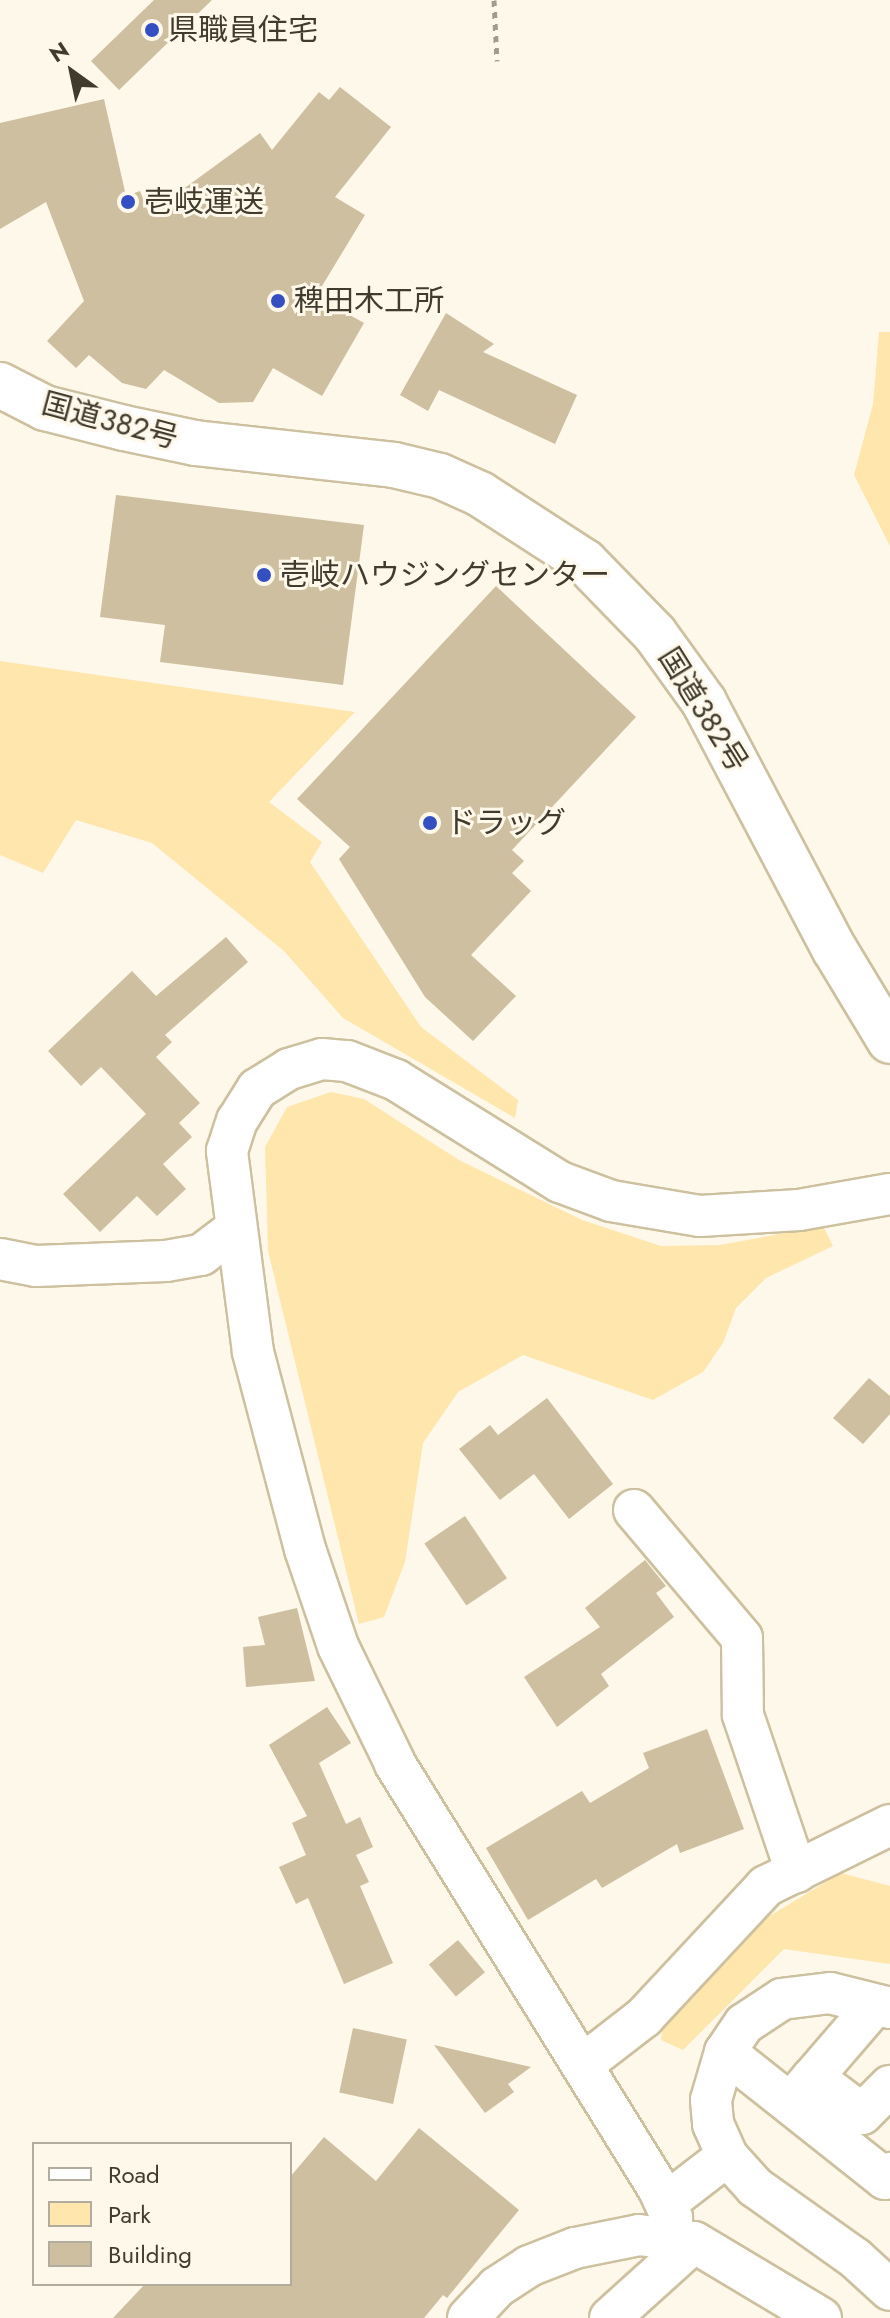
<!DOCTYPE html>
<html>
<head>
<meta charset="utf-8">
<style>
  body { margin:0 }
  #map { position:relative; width:890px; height:2318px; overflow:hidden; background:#fdf8ea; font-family:Jost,"Noto Sans JP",sans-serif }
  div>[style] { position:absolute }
  .green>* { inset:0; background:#fee6ad }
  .building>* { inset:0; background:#cdbf9f; transform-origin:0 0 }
  .path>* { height:5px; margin-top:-2.5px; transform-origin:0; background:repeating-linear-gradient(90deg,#a19c8e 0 6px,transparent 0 12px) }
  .roads { filter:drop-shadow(2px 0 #cdc09f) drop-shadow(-2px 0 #cdc09f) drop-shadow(0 2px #cdc09f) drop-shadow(0 -2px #cdc09f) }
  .minor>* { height:40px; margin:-20px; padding:0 20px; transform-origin:20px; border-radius:20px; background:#fff }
  .highway>* { height:44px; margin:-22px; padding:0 22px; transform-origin:22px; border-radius:22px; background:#fff }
  .dots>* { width:22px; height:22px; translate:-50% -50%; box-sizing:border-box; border:4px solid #fdf8ea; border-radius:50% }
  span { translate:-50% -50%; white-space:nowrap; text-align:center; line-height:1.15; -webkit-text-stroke:6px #fdf8ea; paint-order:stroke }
  .poi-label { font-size:30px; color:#413b2e }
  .left { translate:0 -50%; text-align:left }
  .street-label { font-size:30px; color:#413b2e }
  .legend { position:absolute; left:32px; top:2142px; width:260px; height:144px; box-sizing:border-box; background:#fdf8ea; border:2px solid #b2ac9f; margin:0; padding:10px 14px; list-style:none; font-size:24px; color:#413b2e }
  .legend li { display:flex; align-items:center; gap:16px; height:40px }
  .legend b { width:40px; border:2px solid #b2ac9f }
  .north { position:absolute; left:32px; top:32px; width:80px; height:80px; -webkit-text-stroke:6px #fdf8ea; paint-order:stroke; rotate:327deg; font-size:22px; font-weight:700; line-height:32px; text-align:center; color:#413b2e }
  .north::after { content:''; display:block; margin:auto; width:28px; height:36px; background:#413b2e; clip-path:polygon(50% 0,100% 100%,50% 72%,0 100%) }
</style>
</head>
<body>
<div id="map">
  <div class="green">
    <i style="clip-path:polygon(879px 332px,890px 332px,890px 546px,854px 475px,873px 404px)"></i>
    <i style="clip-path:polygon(0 661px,355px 712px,269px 802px,322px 842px,310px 862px,421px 1027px,518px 1100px,515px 1118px,343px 1018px,284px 951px,152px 843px,76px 820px,43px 873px,0 855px)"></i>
    <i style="clip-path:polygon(331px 1092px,364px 1099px,459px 1160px,582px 1220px,661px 1246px,720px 1245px,823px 1226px,833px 1246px,766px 1278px,736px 1308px,723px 1343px,703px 1372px,653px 1400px,523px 1355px,458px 1392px,423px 1443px,405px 1562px,384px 1617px,359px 1624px,268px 1251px,265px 1147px,287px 1107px)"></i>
    <i style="clip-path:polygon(841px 1873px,890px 1886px,890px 1964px,784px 1949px,683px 2050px,661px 2040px,665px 2011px,751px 1927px)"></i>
  </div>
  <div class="building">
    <i style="clip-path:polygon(154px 0,212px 0,119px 90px,91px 61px)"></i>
    <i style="clip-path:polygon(340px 87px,391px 127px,335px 197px,365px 215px,316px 296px,364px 323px,322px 396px,273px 368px,253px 402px,219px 403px,164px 370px,146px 389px,122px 383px,89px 355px,76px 368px,47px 341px,84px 301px,46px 202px,0 229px,0 123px,104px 99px,126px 196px,140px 191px,149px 214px,260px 133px,272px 150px,319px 92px,329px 100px)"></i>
    <i style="clip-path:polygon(446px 313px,494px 344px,483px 352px,577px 395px,555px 444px,439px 390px,428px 411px,400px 395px)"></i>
    <i style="clip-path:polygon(116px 495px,364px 525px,343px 685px,160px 662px,165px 625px,100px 617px)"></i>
    <i style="clip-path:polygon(496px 586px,636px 717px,512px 850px,524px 861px,512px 873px,531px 891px,471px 955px,516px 996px,473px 1041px,425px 997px,339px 859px,350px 847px,297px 799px)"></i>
    <i style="clip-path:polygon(226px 937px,248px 962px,165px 1035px,172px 1042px,156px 1057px,200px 1103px,179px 1123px,192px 1137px,163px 1164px,186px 1189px,157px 1216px,137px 1196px,100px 1232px,63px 1194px,146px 1114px,101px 1067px,81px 1086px,48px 1051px,132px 971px,156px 996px)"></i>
    <i style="clip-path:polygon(869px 1378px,890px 1396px,890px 1414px,863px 1444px,833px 1418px)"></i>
    <i style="clip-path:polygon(547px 1398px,613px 1484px,569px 1519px,534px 1474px,500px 1500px,459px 1449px,490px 1425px,498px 1435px)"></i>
    <i style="left:465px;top:1516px;width:75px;height:49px;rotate:56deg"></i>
    <i style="clip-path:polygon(645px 1560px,666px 1586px,656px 1593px,674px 1617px,601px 1674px,609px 1686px,557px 1727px,524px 1677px,600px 1627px,585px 1608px)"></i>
    <i style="clip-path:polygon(297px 1608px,315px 1681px,246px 1687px,243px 1647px,265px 1645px,258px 1617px)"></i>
    <i style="clip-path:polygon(327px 1707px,351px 1743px,319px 1763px,346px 1824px,360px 1817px,373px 1847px,356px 1855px,369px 1882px,360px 1886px,393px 1963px,344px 1984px,308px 1898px,296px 1904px,279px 1867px,306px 1855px,292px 1823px,307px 1816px,269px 1745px)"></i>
    <i style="clip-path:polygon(707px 1729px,744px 1829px,680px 1853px,677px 1844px,602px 1888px,596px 1879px,528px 1920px,486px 1848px,582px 1791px,590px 1803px,649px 1768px,643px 1753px)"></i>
    <i style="left:458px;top:1940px;width:42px;height:38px;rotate:50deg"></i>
    <i style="left:353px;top:2028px;width:55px;height:66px;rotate:12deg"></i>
    <i style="clip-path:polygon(434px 2045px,531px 2067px,508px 2084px,514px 2092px,485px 2113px)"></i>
    <i style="clip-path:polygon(419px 2128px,519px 2210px,447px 2298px,443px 2295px,424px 2318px,113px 2318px,145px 2284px,290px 2284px,290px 2177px,324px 2137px,376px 2181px)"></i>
  </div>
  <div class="path">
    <i style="left:494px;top:0;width:61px;rotate:87.2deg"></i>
  </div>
  <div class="roads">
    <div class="minor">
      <i style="left:0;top:1259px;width:37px;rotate:11deg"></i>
      <i style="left:36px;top:1266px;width:130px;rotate:-2.2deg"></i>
      <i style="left:166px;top:1261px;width:36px;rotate:-10deg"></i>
      <i style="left:201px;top:1255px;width:41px;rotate:-37.1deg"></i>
      <i style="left:634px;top:1510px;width:167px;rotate:49.8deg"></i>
      <i style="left:742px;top:1638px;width:77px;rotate:89.3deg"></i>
      <i style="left:743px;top:1715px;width:166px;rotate:71.3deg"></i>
      <i style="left:890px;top:2008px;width:62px;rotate:-166deg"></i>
      <i style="left:830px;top:1993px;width:48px;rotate:172.9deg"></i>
      <i style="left:782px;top:1999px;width:45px;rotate:146.7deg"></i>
      <i style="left:744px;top:2024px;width:34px;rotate:124deg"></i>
      <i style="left:725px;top:2052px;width:50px;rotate:106.3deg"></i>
      <i style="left:711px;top:2100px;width:24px;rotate:85deg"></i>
      <i style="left:713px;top:2124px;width:35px;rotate:66deg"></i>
      <i style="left:727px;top:2156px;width:42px;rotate:47.9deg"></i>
      <i style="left:755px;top:2187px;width:123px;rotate:35.4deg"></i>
      <i style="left:855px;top:2258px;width:47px;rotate:42.4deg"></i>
      <i style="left:725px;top:2052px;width:204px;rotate:38.4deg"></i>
      <i style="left:885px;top:2179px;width:8px;rotate:-50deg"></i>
      <i style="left:582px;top:2065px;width:78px;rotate:-37.7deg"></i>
      <i style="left:644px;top:2017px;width:179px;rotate:-47deg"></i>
      <i style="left:766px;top:1886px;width:138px;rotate:-26.2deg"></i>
      <i style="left:813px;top:2077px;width:94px;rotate:-49.3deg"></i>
      <i style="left:791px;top:2103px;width:34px;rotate:-50deg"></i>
      <i style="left:813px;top:2077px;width:61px;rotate:37.1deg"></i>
      <i style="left:862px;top:2114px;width:40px;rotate:-45deg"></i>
      <i style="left:666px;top:2203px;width:77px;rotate:-37.6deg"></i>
      <i style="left:666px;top:2237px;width:20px;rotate:-72deg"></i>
      <i style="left:672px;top:2218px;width:33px;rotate:-115deg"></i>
      <i style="left:658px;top:2188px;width:500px;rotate:-121.8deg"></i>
      <i style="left:395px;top:1763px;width:130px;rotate:-116deg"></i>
      <i style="left:338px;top:1646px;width:102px;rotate:-108.8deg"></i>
      <i style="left:305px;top:1549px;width:204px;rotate:-104.8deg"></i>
      <i style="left:253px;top:1352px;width:203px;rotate:-97.4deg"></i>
      <i style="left:227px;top:1151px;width:32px;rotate:-72deg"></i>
      <i style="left:237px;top:1121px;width:38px;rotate:-58deg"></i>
      <i style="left:257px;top:1089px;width:38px;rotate:-32deg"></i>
      <i style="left:289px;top:1069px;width:34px;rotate:-17deg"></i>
      <i style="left:322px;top:1059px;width:25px;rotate:5deg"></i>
      <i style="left:347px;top:1061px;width:53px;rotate:21.2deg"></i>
      <i style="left:396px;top:1080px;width:193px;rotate:31.9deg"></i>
      <i style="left:560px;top:1182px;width:54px;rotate:20.4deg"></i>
      <i style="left:611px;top:1201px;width:90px;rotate:9.6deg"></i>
      <i style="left:700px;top:1216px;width:99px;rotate:-3.5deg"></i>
      <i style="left:799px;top:1210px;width:92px;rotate:-10deg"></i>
      <i style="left:468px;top:2318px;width:42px;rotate:-46.9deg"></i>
      <i style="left:497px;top:2287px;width:38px;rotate:-33deg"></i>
      <i style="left:529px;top:2266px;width:49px;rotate:-21.4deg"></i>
      <i style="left:575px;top:2248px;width:65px;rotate:-11.5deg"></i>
      <i style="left:639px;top:2235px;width:55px;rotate:7.3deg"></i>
      <i style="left:694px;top:2242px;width:148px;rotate:30.9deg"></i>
      <i style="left:610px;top:2318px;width:113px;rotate:-42.1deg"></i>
    </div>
    <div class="highway">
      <i style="left:0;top:385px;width:51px;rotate:27.1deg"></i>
      <i style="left:45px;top:408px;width:81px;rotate:14.2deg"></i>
      <i style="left:124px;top:428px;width:73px;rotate:11.9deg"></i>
      <i style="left:195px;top:443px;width:200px;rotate:6.3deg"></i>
      <i style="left:394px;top:465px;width:47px;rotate:13.4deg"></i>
      <i style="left:440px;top:476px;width:44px;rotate:24.2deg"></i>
      <i style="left:480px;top:494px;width:125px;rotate:32.9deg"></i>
      <i style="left:585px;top:562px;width:100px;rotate:45.8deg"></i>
      <i style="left:655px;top:634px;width:84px;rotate:54.2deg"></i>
      <i style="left:704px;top:702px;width:280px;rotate:62.2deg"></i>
      <i style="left:835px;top:950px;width:106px;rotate:58.9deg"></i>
    </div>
  </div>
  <div class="dots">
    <i style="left:152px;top:30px;background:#334fc1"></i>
    <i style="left:128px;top:202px;background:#334fc1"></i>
    <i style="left:278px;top:301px;background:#334fc1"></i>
    <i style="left:264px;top:575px;background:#334fc1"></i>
    <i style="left:430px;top:823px;background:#334fc1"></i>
  </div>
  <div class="poi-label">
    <span class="left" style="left:168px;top:30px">県職員住宅</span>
    <span class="left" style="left:144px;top:202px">壱岐運送</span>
    <span class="left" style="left:294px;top:301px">稗田木工所</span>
    <span class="left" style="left:280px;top:575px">壱岐ハウジングセンター</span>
    <span class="left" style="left:446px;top:823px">ドラッグ</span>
  </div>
  <div class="street-label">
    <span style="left:110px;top:421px;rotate:15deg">国道382号</span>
    <span style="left:703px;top:710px;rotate:58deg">国道382号</span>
  </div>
  <ul class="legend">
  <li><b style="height:10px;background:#fff"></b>Road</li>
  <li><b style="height:22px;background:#fee6ad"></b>Park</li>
  <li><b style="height:22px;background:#cdbf9f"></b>Building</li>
  </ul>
  <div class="north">N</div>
</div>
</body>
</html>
